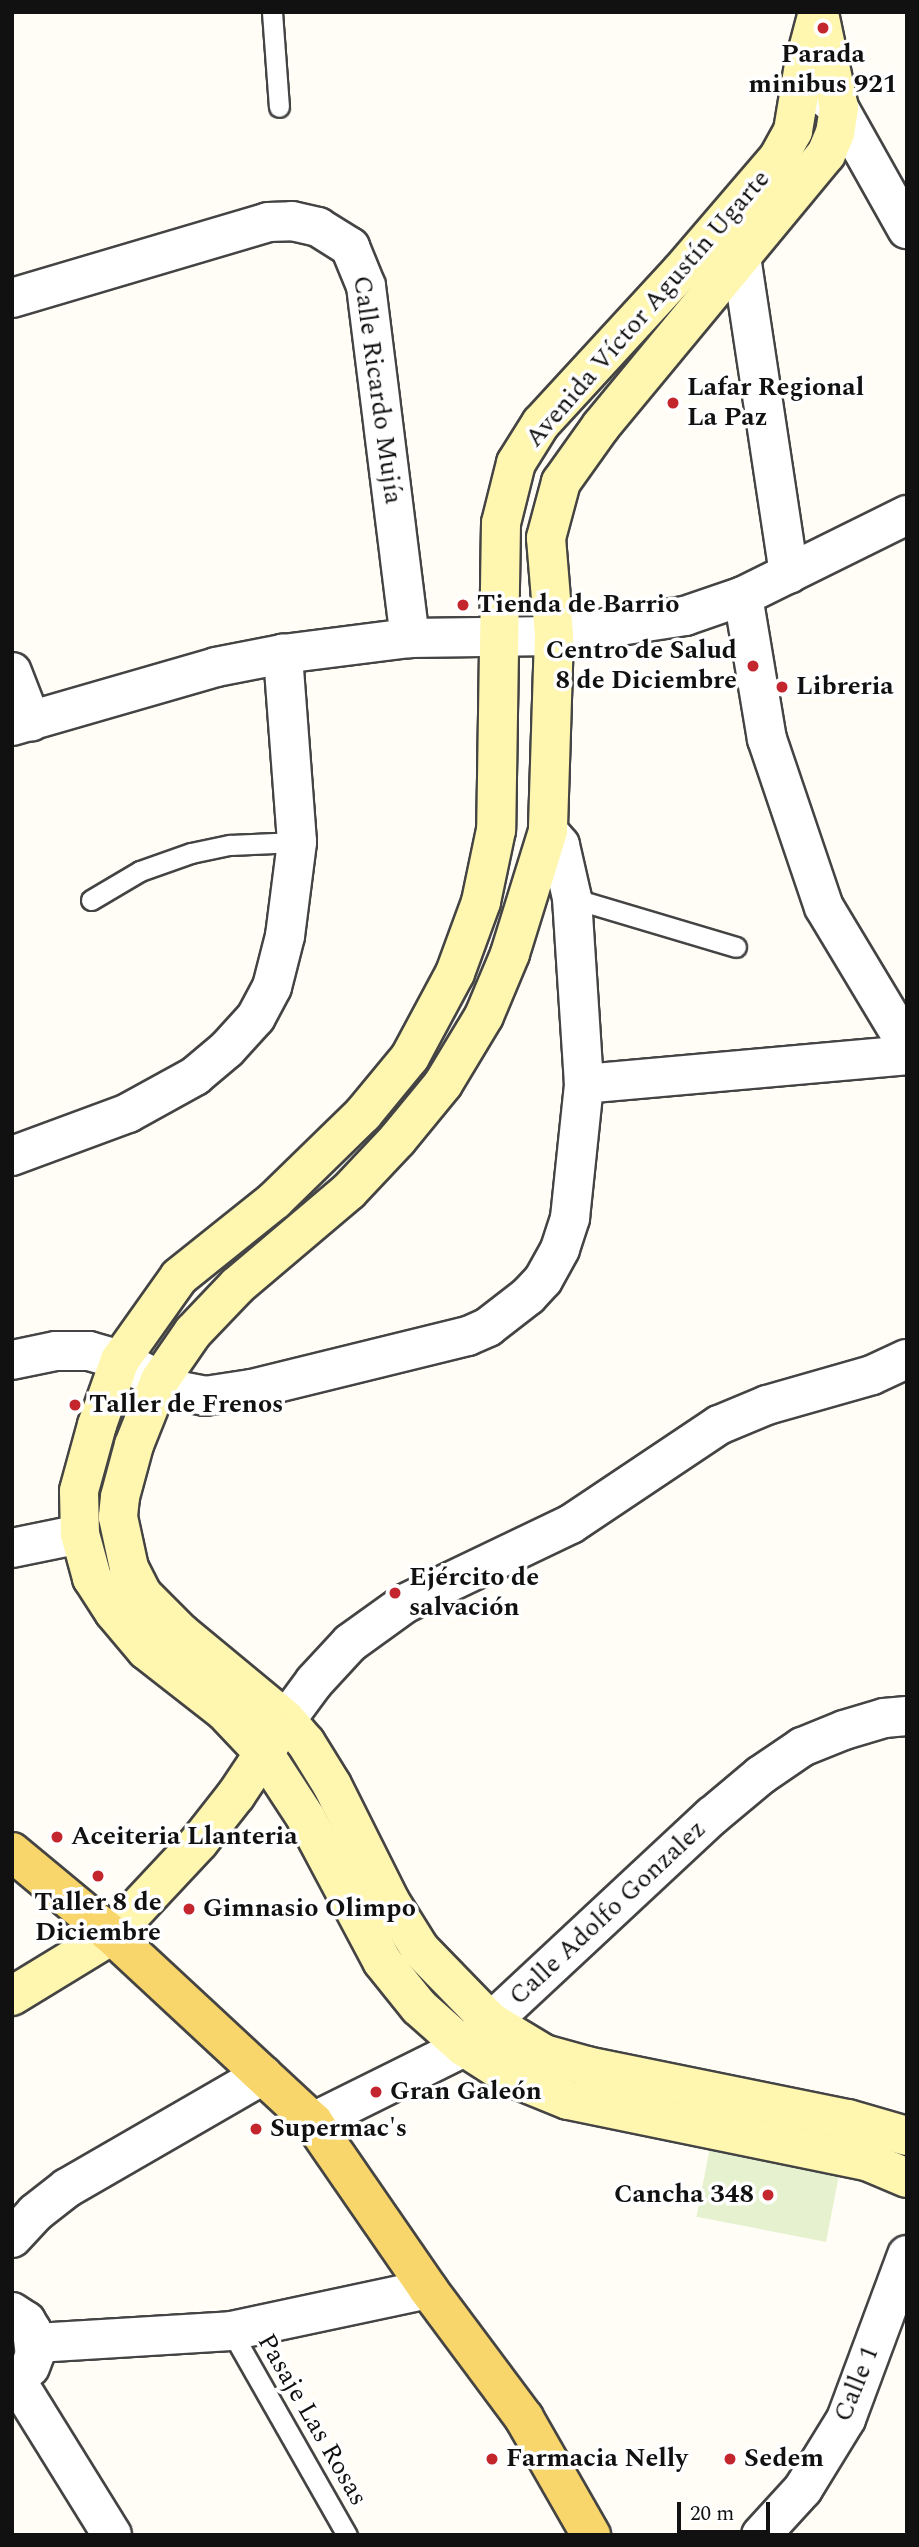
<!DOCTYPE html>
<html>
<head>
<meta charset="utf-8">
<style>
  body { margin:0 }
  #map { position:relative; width:919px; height:2547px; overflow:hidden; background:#fffdf5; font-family:Spectral,serif }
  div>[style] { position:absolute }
  .pitch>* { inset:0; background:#e6f2cf; transform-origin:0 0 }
  .roads { filter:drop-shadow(2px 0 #444) drop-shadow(-2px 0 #444) drop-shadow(0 2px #444) drop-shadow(0 -2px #444) }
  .lane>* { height:19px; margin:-9.5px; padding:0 9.5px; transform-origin:9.5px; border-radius:9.5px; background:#fff }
  .street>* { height:38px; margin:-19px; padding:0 19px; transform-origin:19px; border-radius:19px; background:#fff }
  .secondary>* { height:38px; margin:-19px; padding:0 19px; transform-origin:19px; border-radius:19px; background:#fff6b0 }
  .primary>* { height:38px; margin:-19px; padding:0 19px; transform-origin:19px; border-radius:19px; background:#f9d66b }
  .dots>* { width:19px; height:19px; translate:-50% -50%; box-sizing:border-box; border:4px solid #fff; border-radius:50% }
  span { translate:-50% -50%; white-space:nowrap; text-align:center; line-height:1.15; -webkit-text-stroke:7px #fff; paint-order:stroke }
  .poi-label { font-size:26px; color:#111; font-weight:700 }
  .left { translate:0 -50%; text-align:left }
  .right { translate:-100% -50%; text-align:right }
  .street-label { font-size:26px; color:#111 }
  .frame { position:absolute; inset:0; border:14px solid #111; pointer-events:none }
  .scale { position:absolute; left:677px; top:2502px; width:93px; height:32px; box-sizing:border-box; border:4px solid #111; border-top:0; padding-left:9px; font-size:21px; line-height:24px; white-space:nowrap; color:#111; -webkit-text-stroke:5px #fff; paint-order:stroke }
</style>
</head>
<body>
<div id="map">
  <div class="pitch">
    <i style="left:710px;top:2147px;width:132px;height:71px;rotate:11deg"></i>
  </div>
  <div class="roads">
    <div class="lane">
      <i style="left:272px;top:12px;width:95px;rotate:85.8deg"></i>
      <i style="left:572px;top:898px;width:171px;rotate:16.6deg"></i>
      <i style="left:91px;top:900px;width:57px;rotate:-30.6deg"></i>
      <i style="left:140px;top:871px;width:54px;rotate:-19.4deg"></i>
      <i style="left:191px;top:853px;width:40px;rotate:-12deg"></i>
      <i style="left:230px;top:845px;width:67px;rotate:-2.6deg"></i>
      <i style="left:231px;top:2331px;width:235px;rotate:60.4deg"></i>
    </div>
    <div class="street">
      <i style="left:821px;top:94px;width:23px;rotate:38deg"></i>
      <i style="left:839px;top:108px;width:139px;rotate:60.7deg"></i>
      <i style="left:737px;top:230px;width:348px;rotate:81.4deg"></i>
      <i style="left:12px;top:298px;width:267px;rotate:-16.5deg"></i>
      <i style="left:268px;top:222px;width:24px;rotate:-2deg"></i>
      <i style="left:292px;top:221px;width:27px;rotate:13deg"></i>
      <i style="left:318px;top:227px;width:38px;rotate:32deg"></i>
      <i style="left:350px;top:247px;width:42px;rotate:67.7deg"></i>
      <i style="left:366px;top:286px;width:355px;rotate:82.9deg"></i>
      <i style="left:743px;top:596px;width:145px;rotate:80.5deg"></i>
      <i style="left:767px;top:739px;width:177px;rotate:71.3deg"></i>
      <i style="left:824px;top:907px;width:161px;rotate:59deg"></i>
      <i style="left:12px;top:672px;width:53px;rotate:68.8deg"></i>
      <i style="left:12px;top:726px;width:212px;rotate:-16.1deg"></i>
      <i style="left:216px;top:667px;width:68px;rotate:-11deg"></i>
      <i style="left:283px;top:654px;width:128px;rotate:-7.2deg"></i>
      <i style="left:410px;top:638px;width:144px;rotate:-0.8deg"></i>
      <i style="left:554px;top:636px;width:133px;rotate:-8.7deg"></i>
      <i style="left:685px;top:616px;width:61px;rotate:-19deg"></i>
      <i style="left:743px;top:596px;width:183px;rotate:-26.3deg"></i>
      <i style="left:584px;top:1084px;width:324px;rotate:-5.1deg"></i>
      <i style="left:12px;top:1156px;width:124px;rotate:-20.3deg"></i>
      <i style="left:128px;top:1113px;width:77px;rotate:-28.9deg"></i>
      <i style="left:195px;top:1076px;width:42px;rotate:-40.2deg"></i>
      <i style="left:227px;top:1049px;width:43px;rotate:-47.8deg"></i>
      <i style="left:256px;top:1017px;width:34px;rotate:-62deg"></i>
      <i style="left:272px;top:987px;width:53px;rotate:-75.7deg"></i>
      <i style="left:285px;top:936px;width:95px;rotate:-82.7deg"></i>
      <i style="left:297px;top:842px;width:189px;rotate:-94.3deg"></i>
      <i style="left:12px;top:1360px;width:45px;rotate:-11.6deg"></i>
      <i style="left:56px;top:1351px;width:33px"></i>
      <i style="left:89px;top:1351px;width:32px;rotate:16deg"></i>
      <i style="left:120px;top:1360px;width:68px;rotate:27.3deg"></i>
      <i style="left:180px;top:1391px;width:25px;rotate:11deg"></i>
      <i style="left:205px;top:1396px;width:48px;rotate:-8.5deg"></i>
      <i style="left:252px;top:1389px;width:222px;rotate:-13.8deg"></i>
      <i style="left:468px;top:1336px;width:22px;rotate:-24deg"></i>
      <i style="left:488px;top:1327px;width:51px;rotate:-37.8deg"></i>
      <i style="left:528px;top:1296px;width:22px;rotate:-47deg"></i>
      <i style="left:543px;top:1280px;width:35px;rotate:-61deg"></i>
      <i style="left:560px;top:1249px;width:33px;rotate:-72deg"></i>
      <i style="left:570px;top:1218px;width:135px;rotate:-84deg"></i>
      <i style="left:584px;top:1084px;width:186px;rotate:-93.7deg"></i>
      <i style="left:572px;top:898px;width:54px;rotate:-102.8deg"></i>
      <i style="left:560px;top:845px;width:18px;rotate:-131deg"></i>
      <i style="left:12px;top:1548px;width:69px;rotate:-11.6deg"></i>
      <i style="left:286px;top:1720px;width:47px;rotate:-53.6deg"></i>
      <i style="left:314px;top:1682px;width:53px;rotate:-47.3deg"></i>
      <i style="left:350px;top:1643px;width:67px;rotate:-35.8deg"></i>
      <i style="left:404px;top:1604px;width:185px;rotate:-25.6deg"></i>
      <i style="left:571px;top:1524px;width:178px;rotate:-33.8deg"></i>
      <i style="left:719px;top:1425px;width:52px;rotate:-22.6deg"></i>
      <i style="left:767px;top:1405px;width:109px;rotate:-15.9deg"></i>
      <i style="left:872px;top:1375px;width:38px;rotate:-25deg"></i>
      <i style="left:313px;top:2122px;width:169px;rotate:-26.4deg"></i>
      <i style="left:464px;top:2047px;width:339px;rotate:-43deg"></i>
      <i style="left:712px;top:1816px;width:64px;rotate:-39.9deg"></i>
      <i style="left:761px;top:1775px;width:50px;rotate:-34.3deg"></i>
      <i style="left:802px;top:1747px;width:45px;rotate:-22deg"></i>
      <i style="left:844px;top:1730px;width:42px;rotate:-16.7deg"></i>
      <i style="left:884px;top:1718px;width:23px;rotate:-5deg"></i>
      <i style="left:12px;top:2238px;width:34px;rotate:-47deg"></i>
      <i style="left:35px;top:2213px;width:41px;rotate:-38deg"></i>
      <i style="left:67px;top:2188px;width:226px;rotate:-30deg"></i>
      <i style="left:12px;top:2312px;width:17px;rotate:33deg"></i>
      <i style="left:26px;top:2321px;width:12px;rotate:59deg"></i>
      <i style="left:32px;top:2331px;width:23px;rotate:83deg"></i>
      <i style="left:35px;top:2354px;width:14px;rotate:111deg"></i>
      <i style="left:36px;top:2343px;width:195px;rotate:-3.5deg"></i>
      <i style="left:231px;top:2331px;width:201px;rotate:-12deg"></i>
      <i style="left:16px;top:2380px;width:182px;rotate:58.2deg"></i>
      <i style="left:761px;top:2535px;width:62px;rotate:-47.6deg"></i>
      <i style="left:803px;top:2489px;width:82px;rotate:-58.4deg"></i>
      <i style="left:846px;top:2419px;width:175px;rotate:-69.6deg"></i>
    </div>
    <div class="secondary">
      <i style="left:818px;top:12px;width:55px;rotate:104.8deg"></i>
      <i style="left:804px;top:65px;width:67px;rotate:99.5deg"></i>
      <i style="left:793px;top:131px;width:31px;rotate:119deg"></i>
      <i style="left:778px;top:158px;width:149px;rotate:130.6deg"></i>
      <i style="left:681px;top:271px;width:207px;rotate:132.6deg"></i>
      <i style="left:541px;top:423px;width:47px;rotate:122deg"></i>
      <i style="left:516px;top:463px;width:62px;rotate:104deg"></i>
      <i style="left:501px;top:523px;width:307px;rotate:90.9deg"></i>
      <i style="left:496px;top:830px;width:74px;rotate:101.8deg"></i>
      <i style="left:481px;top:902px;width:76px;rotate:110.1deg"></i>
      <i style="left:455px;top:973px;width:95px;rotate:118.2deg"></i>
      <i style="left:410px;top:1057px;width:74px;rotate:129.5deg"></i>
      <i style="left:363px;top:1114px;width:123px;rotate:135.7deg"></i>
      <i style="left:275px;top:1200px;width:123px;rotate:141.3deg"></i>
      <i style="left:179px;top:1277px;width:102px;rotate:125.4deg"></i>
      <i style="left:120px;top:1360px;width:69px;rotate:109.5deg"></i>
      <i style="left:97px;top:1425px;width:68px;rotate:105.3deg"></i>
      <i style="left:79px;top:1491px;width:43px;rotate:88.7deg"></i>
      <i style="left:80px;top:1534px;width:46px;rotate:74.7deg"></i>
      <i style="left:92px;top:1578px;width:40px;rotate:57.1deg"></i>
      <i style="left:114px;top:1612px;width:50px;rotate:49.9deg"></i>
      <i style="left:146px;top:1650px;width:99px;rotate:38deg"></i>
      <i style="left:224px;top:1711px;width:57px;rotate:46.4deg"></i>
      <i style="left:263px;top:1752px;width:79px;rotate:56.9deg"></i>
      <i style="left:306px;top:1818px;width:162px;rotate:62deg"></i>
      <i style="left:382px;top:1961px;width:59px;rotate:51.2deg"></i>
      <i style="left:419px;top:2007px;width:60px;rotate:41.6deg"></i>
      <i style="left:464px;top:2047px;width:56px;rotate:32.6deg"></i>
      <i style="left:511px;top:2077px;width:61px;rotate:22deg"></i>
      <i style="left:568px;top:2100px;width:307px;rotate:11.6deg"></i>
      <i style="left:869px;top:2162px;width:41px;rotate:22.8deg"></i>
      <i style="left:820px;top:18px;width:92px;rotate:78.1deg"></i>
      <i style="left:839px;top:108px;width:25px;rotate:99deg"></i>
      <i style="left:835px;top:133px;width:23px;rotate:113deg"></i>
      <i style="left:826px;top:154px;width:353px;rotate:129.6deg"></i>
      <i style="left:601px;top:426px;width:69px;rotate:125.5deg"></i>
      <i style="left:561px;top:482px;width:58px;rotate:105deg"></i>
      <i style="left:546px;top:538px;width:98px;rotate:85.3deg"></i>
      <i style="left:554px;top:636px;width:195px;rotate:91.8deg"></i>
      <i style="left:548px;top:831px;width:129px;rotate:107.2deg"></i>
      <i style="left:510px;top:954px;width:67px;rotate:112.8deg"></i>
      <i style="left:484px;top:1016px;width:79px;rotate:121.1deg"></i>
      <i style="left:443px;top:1084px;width:72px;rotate:129.4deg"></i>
      <i style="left:397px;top:1140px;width:70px;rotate:133.3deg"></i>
      <i style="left:349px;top:1191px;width:147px;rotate:139.7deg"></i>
      <i style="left:237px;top:1286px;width:64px;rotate:133.7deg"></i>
      <i style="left:193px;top:1332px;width:58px;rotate:124.5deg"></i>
      <i style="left:160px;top:1380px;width:70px;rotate:111.8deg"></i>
      <i style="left:134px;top:1445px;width:54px;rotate:105.1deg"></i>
      <i style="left:120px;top:1497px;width:20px;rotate:96deg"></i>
      <i style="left:118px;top:1517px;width:52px;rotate:77.8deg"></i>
      <i style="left:129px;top:1568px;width:30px;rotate:63deg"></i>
      <i style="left:143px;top:1595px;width:54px;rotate:45deg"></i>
      <i style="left:181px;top:1633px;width:136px;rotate:39.6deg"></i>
      <i style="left:286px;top:1720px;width:30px;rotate:49deg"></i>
      <i style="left:306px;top:1743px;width:49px;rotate:58.2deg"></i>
      <i style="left:332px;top:1785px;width:130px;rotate:63.4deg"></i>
      <i style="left:390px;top:1901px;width:57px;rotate:58deg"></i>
      <i style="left:420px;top:1949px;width:102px;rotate:45.8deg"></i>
      <i style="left:491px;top:2022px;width:62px;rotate:31.1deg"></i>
      <i style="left:544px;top:2054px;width:45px;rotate:15.6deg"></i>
      <i style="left:587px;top:2066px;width:266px;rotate:11.5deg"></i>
      <i style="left:848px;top:2119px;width:61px;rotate:16.1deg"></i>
      <i style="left:12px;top:1996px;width:117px;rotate:-31.4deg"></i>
      <i style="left:112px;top:1935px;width:127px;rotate:-46.9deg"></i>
      <i style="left:199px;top:1842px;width:60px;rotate:-51.8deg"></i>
      <i style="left:236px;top:1795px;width:76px;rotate:-56.3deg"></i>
    </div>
    <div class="primary">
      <i style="left:12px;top:1852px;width:130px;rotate:39.7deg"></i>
      <i style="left:112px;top:1935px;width:275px;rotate:42.9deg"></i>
      <i style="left:313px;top:2122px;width:203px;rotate:55.4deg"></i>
      <i style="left:428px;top:2289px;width:161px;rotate:53.3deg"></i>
      <i style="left:524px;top:2418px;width:135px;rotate:60.2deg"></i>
    </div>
  </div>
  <div class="dots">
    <i style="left:823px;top:28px;background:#c4262e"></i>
    <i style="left:673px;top:403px;background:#c4262e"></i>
    <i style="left:463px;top:605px;background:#c4262e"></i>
    <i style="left:753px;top:666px;background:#c4262e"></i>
    <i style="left:782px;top:687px;background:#c4262e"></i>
    <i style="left:75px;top:1405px;background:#c4262e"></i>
    <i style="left:395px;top:1593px;background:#c4262e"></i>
    <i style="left:57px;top:1837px;background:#c4262e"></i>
    <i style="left:98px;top:1876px;background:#c4262e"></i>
    <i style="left:189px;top:1909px;background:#c4262e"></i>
    <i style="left:376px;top:2092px;background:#c4262e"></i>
    <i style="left:256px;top:2129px;background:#c4262e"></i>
    <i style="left:768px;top:2195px;background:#c4262e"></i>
    <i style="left:492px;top:2459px;background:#c4262e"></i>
    <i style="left:730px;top:2459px;background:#c4262e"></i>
  </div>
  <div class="poi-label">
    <span style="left:823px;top:70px">Parada<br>minibus 921</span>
    <span class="left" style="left:687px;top:403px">Lafar Regional<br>La Paz</span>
    <span class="left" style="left:477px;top:605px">Tienda de Barrio</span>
    <span class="right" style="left:737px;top:666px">Centro de Salud<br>8 de Diciembre</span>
    <span class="left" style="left:796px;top:687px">Libreria</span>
    <span class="left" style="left:89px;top:1405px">Taller de Frenos</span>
    <span class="left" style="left:409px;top:1593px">Ejército de<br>salvación</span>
    <span class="left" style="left:71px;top:1837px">Aceiteria Llanteria</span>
    <span style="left:98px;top:1918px">Taller 8 de<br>Diciembre</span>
    <span class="left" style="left:203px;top:1909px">Gimnasio Olimpo</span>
    <span class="left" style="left:390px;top:2092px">Gran Galeón</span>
    <span class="left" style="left:270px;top:2129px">Supermac's</span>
    <span class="right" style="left:754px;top:2195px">Cancha 348</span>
    <span class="left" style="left:506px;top:2459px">Farmacia Nelly</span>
    <span class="left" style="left:744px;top:2459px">Sedem</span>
  </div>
  <div class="street-label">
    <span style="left:648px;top:309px;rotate:-49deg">Avenida Víctor Agustín Ugarte</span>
    <span style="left:377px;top:390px;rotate:82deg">Calle Ricardo Mujía</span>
    <span style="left:608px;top:1913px;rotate:-43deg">Calle Adolfo Gonzalez</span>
    <span style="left:857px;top:2384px;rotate:-68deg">Calle 1</span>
    <span style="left:312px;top:2420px;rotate:60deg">Pasaje Las Rosas</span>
  </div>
  <div class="frame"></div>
  <div class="scale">20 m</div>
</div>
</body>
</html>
